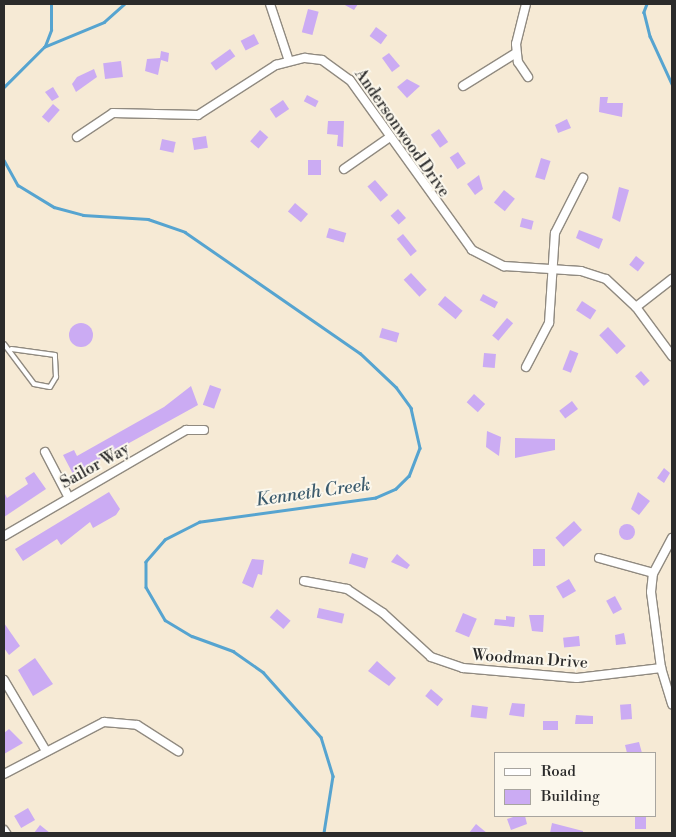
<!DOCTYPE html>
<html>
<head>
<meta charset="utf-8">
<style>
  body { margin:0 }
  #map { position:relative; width:676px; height:837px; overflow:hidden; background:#f6ead5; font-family:"Libre Bodoni",serif }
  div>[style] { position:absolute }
  .stream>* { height:2.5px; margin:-1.25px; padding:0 1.25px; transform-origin:1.25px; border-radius:1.25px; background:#56a4d0 }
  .building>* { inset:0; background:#cbabf3; transform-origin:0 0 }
  .round { border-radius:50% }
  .roads { filter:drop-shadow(1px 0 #908a80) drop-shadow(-1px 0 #908a80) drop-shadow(0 1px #908a80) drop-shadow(0 -1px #908a80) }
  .lane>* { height:4px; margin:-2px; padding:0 2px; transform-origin:2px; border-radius:2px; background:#fff }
  .street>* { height:8px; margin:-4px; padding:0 4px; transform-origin:4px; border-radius:4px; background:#fff }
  span { translate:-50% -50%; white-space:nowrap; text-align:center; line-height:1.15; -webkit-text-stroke:4px #fbf7ec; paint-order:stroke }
  .street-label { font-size:16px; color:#2b2b2b }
  .water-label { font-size:18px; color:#3c5b6d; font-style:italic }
  .frame { position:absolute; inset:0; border:5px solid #2b2b2b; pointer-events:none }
  .legend { position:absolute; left:494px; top:752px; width:162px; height:65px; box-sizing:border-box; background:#fbf7ec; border:1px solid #a8a59f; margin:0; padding:6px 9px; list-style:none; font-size:15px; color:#2b2b2b }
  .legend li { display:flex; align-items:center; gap:10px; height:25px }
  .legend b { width:25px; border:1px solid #a8a59f }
</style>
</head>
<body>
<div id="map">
  <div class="stream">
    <i style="left:647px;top:4px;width:9px;rotate:111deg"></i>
    <i style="left:644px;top:12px;width:25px;rotate:76deg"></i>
    <i style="left:650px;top:36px;width:53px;rotate:65.4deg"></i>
    <i style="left:45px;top:46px;width:17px;rotate:-69deg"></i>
    <i style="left:51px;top:30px;width:26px;rotate:-90deg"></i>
    <i style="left:4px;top:87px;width:57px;rotate:-45deg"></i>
    <i style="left:44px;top:47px;width:65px;rotate:-22.6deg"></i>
    <i style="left:104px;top:22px;width:27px;rotate:-42deg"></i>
    <i style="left:4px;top:160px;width:29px;rotate:61deg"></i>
    <i style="left:18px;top:185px;width:42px;rotate:31.4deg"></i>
    <i style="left:54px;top:207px;width:30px;rotate:15deg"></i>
    <i style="left:83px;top:215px;width:65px;rotate:3.5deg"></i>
    <i style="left:148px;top:219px;width:39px;rotate:19deg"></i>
    <i style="left:185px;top:232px;width:213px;rotate:34.7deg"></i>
    <i style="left:360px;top:353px;width:50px;rotate:43.4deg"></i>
    <i style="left:396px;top:387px;width:26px;rotate:54deg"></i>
    <i style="left:411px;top:408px;width:41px;rotate:77.3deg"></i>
    <i style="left:420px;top:448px;width:30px;rotate:111deg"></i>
    <i style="left:409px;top:476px;width:18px;rotate:135deg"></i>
    <i style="left:396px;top:489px;width:22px;rotate:156deg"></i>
    <i style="left:376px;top:498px;width:178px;rotate:172.2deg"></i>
    <i style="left:200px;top:522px;width:39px;rotate:153deg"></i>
    <i style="left:165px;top:540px;width:29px;rotate:131deg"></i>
    <i style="left:146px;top:562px;width:25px;rotate:90deg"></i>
    <i style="left:146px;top:587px;width:38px;rotate:60deg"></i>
    <i style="left:165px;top:620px;width:31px;rotate:31deg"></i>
    <i style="left:192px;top:636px;width:44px;rotate:20.1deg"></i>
    <i style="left:233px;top:651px;width:37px;rotate:35deg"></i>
    <i style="left:263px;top:672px;width:87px;rotate:48.3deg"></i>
    <i style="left:321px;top:737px;width:41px;rotate:72.9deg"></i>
    <i style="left:333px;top:776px;width:58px;rotate:99deg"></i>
  </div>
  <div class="building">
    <i style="clip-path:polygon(343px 4px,358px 4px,354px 10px)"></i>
    <i style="left:308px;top:9px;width:11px;height:24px;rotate:15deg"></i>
    <i style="left:376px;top:27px;width:14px;height:11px;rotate:36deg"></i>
    <i style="left:254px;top:34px;width:11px;height:15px;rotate:63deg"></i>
    <i style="left:230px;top:49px;width:9px;height:24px;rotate:54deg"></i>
    <i style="clip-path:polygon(161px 51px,169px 53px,168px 62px,161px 60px,158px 75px,145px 71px,147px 59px,160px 58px)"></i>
    <i style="clip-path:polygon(389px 53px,400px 66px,392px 72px,382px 58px)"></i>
    <i style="left:121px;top:61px;width:16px;height:18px;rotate:83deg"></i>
    <i style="clip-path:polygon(94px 69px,97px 77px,76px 92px,72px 84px,77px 77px)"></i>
    <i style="clip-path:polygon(407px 79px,420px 86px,407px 98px,397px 87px)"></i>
    <i style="clip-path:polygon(53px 87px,59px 97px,52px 101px,45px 92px)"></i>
    <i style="left:307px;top:95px;width:13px;height:7px;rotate:27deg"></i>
    <i style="clip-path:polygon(600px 97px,608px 97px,607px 103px,623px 103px,622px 117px,599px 112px)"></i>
    <i style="left:283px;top:100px;width:11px;height:16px;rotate:56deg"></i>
    <i style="left:53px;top:104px;width:9px;height:17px;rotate:41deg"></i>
    <i style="clip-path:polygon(567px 119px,571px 128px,558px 133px,555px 125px)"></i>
    <i style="clip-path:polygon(328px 121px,344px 121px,343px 147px,337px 146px,338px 135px,327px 134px)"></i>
    <i style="left:439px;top:129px;width:16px;height:10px;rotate:55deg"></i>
    <i style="left:260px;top:130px;width:11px;height:15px;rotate:41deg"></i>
    <i style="left:206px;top:136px;width:12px;height:14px;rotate:81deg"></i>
    <i style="left:162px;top:139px;width:14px;height:11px;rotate:12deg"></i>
    <i style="left:458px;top:152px;width:14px;height:10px;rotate:56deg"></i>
    <i style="left:541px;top:158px;width:10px;height:20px;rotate:17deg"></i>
    <i style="left:308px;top:160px;width:13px;height:15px"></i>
    <i style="clip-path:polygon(479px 175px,483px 189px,475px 195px,467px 184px)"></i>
    <i style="left:375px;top:180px;width:20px;height:10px;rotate:49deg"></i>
    <i style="clip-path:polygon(619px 187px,629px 190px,620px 222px,612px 218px)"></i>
    <i style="left:504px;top:190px;width:14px;height:16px;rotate:39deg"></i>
    <i style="left:295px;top:203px;width:17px;height:11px;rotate:40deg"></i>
    <i style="left:398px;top:209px;width:12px;height:10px;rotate:48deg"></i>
    <i style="left:522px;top:218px;width:12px;height:9px;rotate:14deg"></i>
    <i style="left:329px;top:228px;width:18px;height:10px;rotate:16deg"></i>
    <i style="clip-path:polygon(579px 230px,603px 239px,599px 249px,576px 238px)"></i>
    <i style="left:403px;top:234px;width:22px;height:8px;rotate:51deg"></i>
    <i style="left:636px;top:256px;width:11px;height:11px;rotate:38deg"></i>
    <i style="left:411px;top:273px;width:23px;height:10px;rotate:47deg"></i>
    <i style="left:483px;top:294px;width:17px;height:7px;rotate:28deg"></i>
    <i style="left:445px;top:296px;width:23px;height:11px;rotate:40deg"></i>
    <i style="left:582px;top:301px;width:17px;height:11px;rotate:33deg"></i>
    <i style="left:507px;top:318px;width:8px;height:23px;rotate:40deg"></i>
    <i class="round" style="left:69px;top:323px;width:24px;height:24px"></i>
    <i style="left:608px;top:327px;width:26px;height:12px;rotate:47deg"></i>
    <i style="left:382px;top:328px;width:18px;height:10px;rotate:16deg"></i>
    <i style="left:570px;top:350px;width:9px;height:21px;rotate:21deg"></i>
    <i style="left:484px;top:353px;width:12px;height:14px;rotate:5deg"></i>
    <i style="left:641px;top:371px;width:13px;height:8px;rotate:48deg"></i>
    <i style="left:210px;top:385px;width:12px;height:21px;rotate:20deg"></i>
    <i style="clip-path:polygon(191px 386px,198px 405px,73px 474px,63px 455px,74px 450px,77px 456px,164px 407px)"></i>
    <i style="left:474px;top:394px;width:15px;height:11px;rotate:42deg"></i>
    <i style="left:572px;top:401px;width:10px;height:16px;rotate:53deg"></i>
    <i style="clip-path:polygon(487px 431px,501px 437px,499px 456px,486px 447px)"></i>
    <i style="clip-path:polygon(515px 438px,555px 439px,555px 450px,515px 458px)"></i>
    <i style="clip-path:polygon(664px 468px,670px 473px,664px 483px,657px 478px)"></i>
    <i style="clip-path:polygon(34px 472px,46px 489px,4px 517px,4px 492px,7px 498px,28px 484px,25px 478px)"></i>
    <i style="clip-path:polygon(109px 492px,120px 509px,116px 515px,93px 528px,90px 522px,61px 545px,57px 539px,23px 561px,15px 549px)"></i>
    <i style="clip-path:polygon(638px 492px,650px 501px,639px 515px,631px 509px)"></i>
    <i style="left:574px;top:521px;width:12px;height:25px;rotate:48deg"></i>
    <i class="round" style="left:619px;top:524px;width:16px;height:16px"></i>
    <i style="left:533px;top:549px;width:12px;height:17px"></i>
    <i style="left:352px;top:553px;width:17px;height:11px;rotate:17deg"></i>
    <i style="clip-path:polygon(397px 554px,410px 565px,407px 569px,391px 562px)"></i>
    <i style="clip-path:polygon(252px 559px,264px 560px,262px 575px,258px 574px,253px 588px,242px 583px)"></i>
    <i style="left:569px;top:579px;width:14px;height:15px;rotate:60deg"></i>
    <i style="left:615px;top:596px;width:15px;height:10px;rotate:62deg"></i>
    <i style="left:319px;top:608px;width:26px;height:10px;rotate:13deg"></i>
    <i style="left:277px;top:609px;width:18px;height:11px;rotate:41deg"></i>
    <i style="left:463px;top:613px;width:15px;height:20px;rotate:23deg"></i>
    <i style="clip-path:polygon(529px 615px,544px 615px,543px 632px,532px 631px)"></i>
    <i style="clip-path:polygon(506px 616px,515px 617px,514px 627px,494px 625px,495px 619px,506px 620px)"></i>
    <i style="clip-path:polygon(4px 623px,20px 646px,9px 655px,4px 648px)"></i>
    <i style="clip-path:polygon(624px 633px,626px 644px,616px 645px,615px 635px)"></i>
    <i style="left:579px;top:636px;width:10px;height:16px;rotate:84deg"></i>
    <i style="clip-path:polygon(35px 658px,53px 684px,33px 696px,18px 670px)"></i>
    <i style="clip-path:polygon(377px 661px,396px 678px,389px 686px,368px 671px)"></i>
    <i style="left:431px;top:689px;width:16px;height:9px;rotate:40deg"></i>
    <i style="clip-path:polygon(512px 703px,525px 704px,524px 717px,509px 715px)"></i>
    <i style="left:631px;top:704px;width:15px;height:11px;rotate:86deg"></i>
    <i style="left:472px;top:705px;width:16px;height:12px;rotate:7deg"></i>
    <i style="clip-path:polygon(576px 715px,593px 716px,593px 724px,575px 724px)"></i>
    <i style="left:543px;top:721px;width:15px;height:9px"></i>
    <i style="clip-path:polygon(9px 729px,23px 743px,4px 754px,4px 733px)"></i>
    <i style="clip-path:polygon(639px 742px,642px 753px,627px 753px,625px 745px)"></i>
    <i style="left:28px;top:808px;width:14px;height:16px;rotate:60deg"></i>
    <i style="clip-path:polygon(516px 816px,525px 816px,527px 824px,511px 830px,507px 819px)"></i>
    <i style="left:635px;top:816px;width:11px;height:13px"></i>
    <i style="clip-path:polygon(552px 823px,583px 831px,583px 833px,550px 833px)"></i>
    <i style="clip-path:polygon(476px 824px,487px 833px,469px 833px)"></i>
    <i style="clip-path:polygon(40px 825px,50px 833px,34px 833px)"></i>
  </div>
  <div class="roads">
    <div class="lane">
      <i style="left:4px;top:344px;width:50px;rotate:53.1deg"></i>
      <i style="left:34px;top:384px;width:16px;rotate:11deg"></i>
      <i style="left:50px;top:387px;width:12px;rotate:-59deg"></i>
      <i style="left:56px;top:377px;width:22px;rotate:-93deg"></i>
      <i style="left:55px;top:355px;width:44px;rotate:-172.2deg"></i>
    </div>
    <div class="street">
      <i style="left:270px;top:4px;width:60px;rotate:71.6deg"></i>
      <i style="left:526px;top:4px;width:41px;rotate:104deg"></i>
      <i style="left:516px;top:44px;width:18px;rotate:84deg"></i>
      <i style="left:518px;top:62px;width:18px;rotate:56deg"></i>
      <i style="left:463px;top:86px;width:62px;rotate:-31.9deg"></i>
      <i style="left:77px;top:137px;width:43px;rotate:-33.7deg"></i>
      <i style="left:113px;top:113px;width:85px;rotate:1.3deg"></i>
      <i style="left:198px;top:115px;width:93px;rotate:-32.7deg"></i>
      <i style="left:276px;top:65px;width:30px;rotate:-14deg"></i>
      <i style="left:305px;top:58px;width:17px;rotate:7deg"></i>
      <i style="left:322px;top:60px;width:34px;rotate:36deg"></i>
      <i style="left:350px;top:80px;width:209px;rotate:54.3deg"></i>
      <i style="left:472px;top:250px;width:36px;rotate:27deg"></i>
      <i style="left:504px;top:266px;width:77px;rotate:3.7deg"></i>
      <i style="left:581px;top:271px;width:26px;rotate:18deg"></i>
      <i style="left:606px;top:279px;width:41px;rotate:43deg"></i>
      <i style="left:636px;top:307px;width:61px;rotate:53.7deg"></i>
      <i style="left:344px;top:169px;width:56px;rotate:-34.8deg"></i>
      <i style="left:636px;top:307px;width:46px;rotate:-37.9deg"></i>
      <i style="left:526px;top:367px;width:50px;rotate:-62.4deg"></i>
      <i style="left:549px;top:323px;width:90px;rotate:-86.2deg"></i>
      <i style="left:555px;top:233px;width:62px;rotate:-63deg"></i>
      <i style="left:45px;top:452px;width:50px;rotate:62.4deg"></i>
      <i style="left:4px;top:536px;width:211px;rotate:-30.2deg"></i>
      <i style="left:186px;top:430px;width:18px"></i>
      <i style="left:672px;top:538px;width:40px;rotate:118deg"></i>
      <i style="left:653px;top:573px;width:19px;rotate:96deg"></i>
      <i style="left:651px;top:592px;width:77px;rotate:82.5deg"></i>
      <i style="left:661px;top:668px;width:38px;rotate:73deg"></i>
      <i style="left:599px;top:558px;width:56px;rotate:15.5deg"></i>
      <i style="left:304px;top:581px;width:44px;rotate:10.5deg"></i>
      <i style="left:347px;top:589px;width:43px;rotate:33.7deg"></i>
      <i style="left:383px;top:613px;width:65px;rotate:42.5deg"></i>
      <i style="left:431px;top:657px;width:34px;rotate:19deg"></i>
      <i style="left:463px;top:668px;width:114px;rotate:5deg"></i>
      <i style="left:577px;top:678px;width:85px;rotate:-6.8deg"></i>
      <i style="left:4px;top:680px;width:82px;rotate:59.4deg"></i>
      <i style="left:4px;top:774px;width:113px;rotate:-27.5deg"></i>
      <i style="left:104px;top:722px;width:33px;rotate:5deg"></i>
      <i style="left:137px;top:725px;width:49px;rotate:32.4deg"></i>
      <i style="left:4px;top:830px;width:4px;rotate:56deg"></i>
    </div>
  </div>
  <div class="street-label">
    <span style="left:402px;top:133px;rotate:55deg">Andersonwood Drive</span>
    <span style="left:95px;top:466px;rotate:-29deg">Sailor Way</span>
    <span style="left:530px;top:659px;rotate:4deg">Woodman Drive</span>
  </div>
  <div class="water-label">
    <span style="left:313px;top:493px;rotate:-8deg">Kenneth Creek</span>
  </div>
  <div class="frame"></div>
  <ul class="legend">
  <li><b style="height:6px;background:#fff"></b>Road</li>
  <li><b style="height:14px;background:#cbabf3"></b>Building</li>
  </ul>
</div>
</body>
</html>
